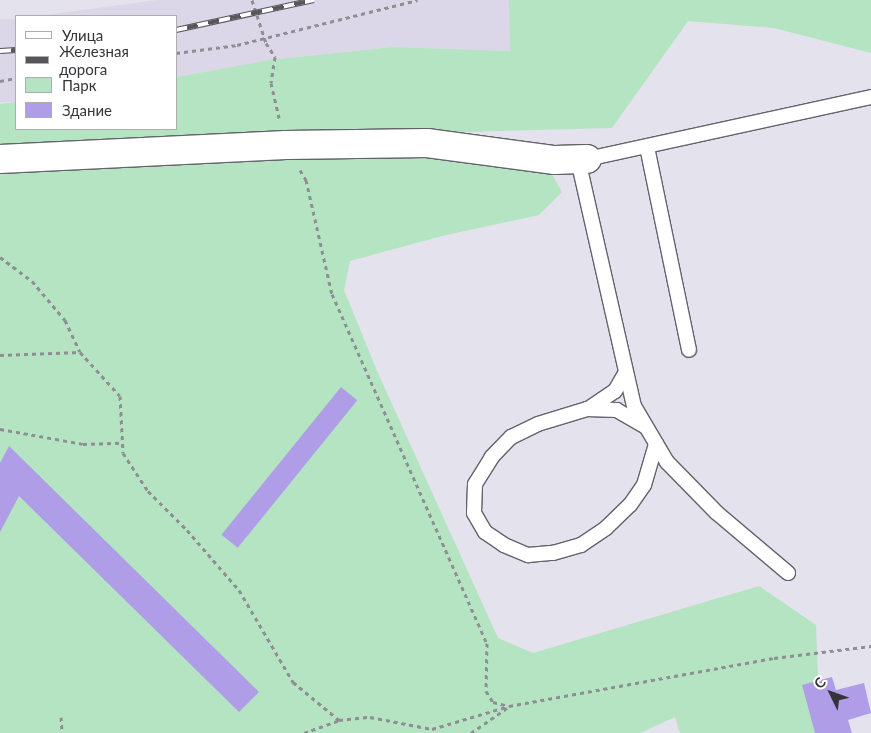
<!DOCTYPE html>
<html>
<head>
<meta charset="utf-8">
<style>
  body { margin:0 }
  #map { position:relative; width:871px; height:733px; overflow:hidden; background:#e4e2ed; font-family:Lato,sans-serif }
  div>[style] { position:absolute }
  .built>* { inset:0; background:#dbd7e9; transform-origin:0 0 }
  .green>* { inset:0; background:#b4e4c2 }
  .building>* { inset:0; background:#af9de7; transform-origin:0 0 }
  .path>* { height:3px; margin-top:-1.5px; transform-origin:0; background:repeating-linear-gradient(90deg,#8f8e95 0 4px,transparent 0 8px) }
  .roads { filter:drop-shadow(1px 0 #64626b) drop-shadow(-1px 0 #64626b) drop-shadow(0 1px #64626b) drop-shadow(0 -1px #64626b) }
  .service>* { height:14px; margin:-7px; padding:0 7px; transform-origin:7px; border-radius:7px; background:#fff }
  .minor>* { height:28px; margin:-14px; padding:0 14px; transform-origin:14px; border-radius:14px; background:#fff }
  .rail>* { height:5.5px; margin-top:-2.75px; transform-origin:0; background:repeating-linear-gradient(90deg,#fff 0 11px,#57565b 0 22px); box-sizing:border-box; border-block:1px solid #57565b }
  span { translate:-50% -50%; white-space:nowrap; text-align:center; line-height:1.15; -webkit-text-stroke:4.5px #fff; paint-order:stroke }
  .legend { position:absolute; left:15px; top:15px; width:162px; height:115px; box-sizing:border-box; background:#fff; border:1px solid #aeaeaf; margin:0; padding:6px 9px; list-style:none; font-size:15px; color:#353438 }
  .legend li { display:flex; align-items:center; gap:10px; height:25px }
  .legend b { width:25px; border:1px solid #aeaeaf }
  .north { position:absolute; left:806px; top:668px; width:50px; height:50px; -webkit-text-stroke:4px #fff; paint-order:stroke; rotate:312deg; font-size:14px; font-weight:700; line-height:20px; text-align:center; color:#353438 }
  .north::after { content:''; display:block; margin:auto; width:18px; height:22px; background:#353438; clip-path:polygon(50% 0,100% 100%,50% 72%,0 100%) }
</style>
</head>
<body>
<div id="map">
  <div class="built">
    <i style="clip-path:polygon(157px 0,509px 0,511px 51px,393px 47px,269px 60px,176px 77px,176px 16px,38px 16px)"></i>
    <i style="left:16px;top:19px;width:83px;height:16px;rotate:90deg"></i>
  </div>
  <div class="green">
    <i style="clip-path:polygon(509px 0,871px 0,871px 53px,774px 28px,688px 21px,612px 128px,283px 137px,0 152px,0 104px,16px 102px,16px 129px,176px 129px,176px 77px,269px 60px,393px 47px,510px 51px)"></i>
    <i style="clip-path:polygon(336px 148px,533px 167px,553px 176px,562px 192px,539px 215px,442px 236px,350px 261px,344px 290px,377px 371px,498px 638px,533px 653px,759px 586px,816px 625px,818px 675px,828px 733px,680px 733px,675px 717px,640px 733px,0 733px,0 167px)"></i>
  </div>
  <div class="building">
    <i style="left:341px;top:387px;width:21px;height:190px;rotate:39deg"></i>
    <i style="clip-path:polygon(9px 446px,259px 692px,239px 712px,19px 496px,0 532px,0 463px)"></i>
    <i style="clip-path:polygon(832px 677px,836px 690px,864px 683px,871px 713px,848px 720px,852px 733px,815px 733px,802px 685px)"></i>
  </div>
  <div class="path">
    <i style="left:252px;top:0;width:45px;rotate:72deg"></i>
    <i style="left:266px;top:43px;width:17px;rotate:57deg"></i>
    <i style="left:275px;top:57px;width:26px;rotate:99deg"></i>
    <i style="left:271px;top:83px;width:39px;rotate:77deg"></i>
    <i style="left:176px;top:53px;width:62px;rotate:-7.5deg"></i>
    <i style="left:237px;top:45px;width:186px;rotate:-14deg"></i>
    <i style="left:0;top:81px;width:16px;rotate:-11deg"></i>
    <i style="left:300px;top:170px;width:12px;rotate:59deg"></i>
    <i style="left:306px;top:180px;width:117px;rotate:77.2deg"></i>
    <i style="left:332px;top:294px;width:382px;rotate:66.1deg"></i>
    <i style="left:487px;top:643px;width:48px;rotate:91.2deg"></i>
    <i style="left:486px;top:691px;width:13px;rotate:58deg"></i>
    <i style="left:493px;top:702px;width:16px;rotate:14deg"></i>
    <i style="left:509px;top:706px;width:269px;rotate:-10.3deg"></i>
    <i style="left:774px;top:658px;width:98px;rotate:-7.1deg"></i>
    <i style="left:0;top:257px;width:40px;rotate:37deg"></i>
    <i style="left:32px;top:281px;width:51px;rotate:49.8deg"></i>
    <i style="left:65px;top:320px;width:35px;rotate:65deg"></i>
    <i style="left:80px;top:352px;width:59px;rotate:47.7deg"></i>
    <i style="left:120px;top:396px;width:57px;rotate:87deg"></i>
    <i style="left:123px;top:453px;width:45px;rotate:56.7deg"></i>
    <i style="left:148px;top:491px;width:55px;rotate:45deg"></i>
    <i style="left:187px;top:530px;width:79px;rotate:49.1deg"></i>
    <i style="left:239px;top:590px;width:107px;rotate:59.6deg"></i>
    <i style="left:293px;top:682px;width:60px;rotate:39.6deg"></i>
    <i style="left:339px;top:720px;width:31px;rotate:-6deg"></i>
    <i style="left:370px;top:717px;width:63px;rotate:11deg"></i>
    <i style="left:432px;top:729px;width:80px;rotate:-16.6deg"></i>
    <i style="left:0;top:355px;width:80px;rotate:-2.1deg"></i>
    <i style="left:0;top:429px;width:84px;rotate:10.2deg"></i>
    <i style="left:83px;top:444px;width:38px;rotate:-2deg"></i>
    <i style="left:61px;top:717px;width:16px;rotate:86deg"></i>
    <i style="left:304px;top:733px;width:37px;rotate:-20deg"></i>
    <i style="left:471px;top:733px;width:44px;rotate:-34.8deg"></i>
  </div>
  <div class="roads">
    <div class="service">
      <i style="left:647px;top:147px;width:207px;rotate:78.3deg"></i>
      <i style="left:587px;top:159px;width:291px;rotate:-12.3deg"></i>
      <i style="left:578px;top:160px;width:252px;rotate:77.2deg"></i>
      <i style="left:634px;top:406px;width:65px;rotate:59.5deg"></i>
      <i style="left:667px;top:462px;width:71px;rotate:45.6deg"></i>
      <i style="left:717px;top:513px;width:93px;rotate:40.2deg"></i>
      <i style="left:588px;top:409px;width:32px;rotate:-34deg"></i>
      <i style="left:615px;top:391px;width:20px;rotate:-60deg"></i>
      <i style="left:646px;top:427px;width:34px;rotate:-150deg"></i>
      <i style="left:617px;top:410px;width:30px;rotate:-178deg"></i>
      <i style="left:587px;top:409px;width:51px;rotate:163deg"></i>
      <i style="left:538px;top:424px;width:30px;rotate:154deg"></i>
      <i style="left:511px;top:437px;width:28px;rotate:134deg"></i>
      <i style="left:492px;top:457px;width:32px;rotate:122deg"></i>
      <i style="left:475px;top:484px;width:29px;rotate:92deg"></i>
      <i style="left:474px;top:513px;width:22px;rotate:60deg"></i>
      <i style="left:485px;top:532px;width:23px;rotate:34deg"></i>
      <i style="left:504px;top:545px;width:26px;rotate:23deg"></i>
      <i style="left:528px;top:555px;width:25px;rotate:-5deg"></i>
      <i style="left:553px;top:553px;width:29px;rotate:-16deg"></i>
      <i style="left:581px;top:545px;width:30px;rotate:-34deg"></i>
      <i style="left:606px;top:528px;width:33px;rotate:-44deg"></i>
      <i style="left:630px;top:505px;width:24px;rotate:-55deg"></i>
      <i style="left:644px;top:485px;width:43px;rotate:-73.7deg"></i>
    </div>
    <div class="minor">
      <i style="left:0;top:159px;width:286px;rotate:-2.8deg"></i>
      <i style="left:286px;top:145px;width:141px;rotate:-0.8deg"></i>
      <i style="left:427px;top:143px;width:129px;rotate:7.6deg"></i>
      <i style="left:555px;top:160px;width:32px;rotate:-2deg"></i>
    </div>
  </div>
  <div class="rail">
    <i style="left:176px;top:30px;width:141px;rotate:-12.3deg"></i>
    <i style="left:0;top:51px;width:16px;rotate:-4deg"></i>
  </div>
  <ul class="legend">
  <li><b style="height:6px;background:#fff"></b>Улица</li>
  <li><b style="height:6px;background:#57565b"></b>Железная дорога</li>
  <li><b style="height:14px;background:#b4e4c2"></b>Парк</li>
  <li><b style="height:14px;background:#af9de7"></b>Здание</li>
  </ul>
  <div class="north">С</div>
</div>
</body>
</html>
